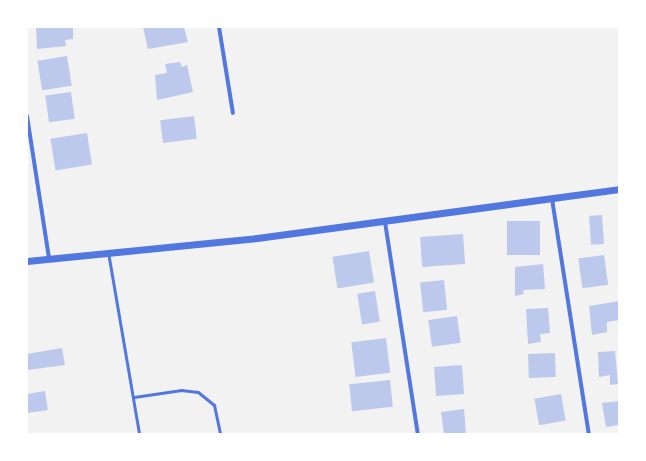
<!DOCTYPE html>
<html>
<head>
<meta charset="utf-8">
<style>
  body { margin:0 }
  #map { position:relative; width:646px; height:461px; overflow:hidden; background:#f2f2f2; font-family:"Fira Sans",sans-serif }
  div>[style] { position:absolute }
  .building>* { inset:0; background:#bdc9ec; transform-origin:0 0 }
  .service>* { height:3px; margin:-1.5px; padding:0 1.5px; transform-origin:1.5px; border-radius:1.5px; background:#5277de }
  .minor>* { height:4px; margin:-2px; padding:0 2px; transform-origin:2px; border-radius:2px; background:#5277de }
  .tertiary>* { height:7px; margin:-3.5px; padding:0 3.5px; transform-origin:3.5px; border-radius:3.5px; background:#5277de }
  span { translate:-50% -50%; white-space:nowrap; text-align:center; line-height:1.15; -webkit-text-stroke:4px #fff; paint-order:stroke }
  .frame { position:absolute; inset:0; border:28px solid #fff; pointer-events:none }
</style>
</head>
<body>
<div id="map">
  <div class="building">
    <i style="clip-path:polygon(36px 27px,73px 28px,73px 39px,65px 40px,66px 46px,37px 49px)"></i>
    <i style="clip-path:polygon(143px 27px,184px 27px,188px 42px,148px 49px)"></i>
    <i style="left:67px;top:56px;width:30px;height:30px;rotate:81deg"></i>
    <i style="clip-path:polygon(180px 62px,182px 67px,187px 65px,193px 92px,157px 100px,155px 75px,167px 73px,165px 64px)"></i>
    <i style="left:71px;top:92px;width:27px;height:26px;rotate:82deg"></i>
    <i style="left:194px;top:116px;width:23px;height:34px;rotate:83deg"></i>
    <i style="left:87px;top:133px;width:32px;height:37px;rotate:81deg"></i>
    <i style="left:602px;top:215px;width:29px;height:13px;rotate:86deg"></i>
    <i style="left:540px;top:221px;width:34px;height:33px;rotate:90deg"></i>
    <i style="left:463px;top:234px;width:30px;height:43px;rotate:86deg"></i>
    <i style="left:369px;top:251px;width:32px;height:37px;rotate:81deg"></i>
    <i style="left:604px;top:255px;width:30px;height:26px;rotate:82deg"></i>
    <i style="clip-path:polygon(543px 264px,545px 289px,523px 290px,524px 294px,515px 296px,515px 267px)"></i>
    <i style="left:444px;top:280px;width:30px;height:24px;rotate:84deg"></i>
    <i style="left:375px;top:291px;width:31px;height:18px;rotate:81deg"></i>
    <i style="clip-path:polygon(619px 301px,619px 320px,607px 322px,607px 332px,592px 335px,589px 306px)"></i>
    <i style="clip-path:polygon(548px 308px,550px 333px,540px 334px,541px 342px,528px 344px,526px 309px)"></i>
    <i style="left:457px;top:316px;width:27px;height:29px;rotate:82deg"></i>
    <i style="left:386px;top:338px;width:35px;height:35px;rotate:83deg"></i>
    <i style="clip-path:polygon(62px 348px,65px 365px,27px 370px,27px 354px)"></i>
    <i style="clip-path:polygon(615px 351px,618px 384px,610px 385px,610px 375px,599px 377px,598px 352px)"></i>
    <i style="left:555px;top:353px;width:24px;height:27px;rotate:88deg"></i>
    <i style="left:462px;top:365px;width:29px;height:28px;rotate:86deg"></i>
    <i style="left:390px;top:380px;width:27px;height:41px;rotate:84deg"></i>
    <i style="clip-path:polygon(45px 391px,48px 410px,27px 413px,27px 394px)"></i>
    <i style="left:561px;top:394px;width:27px;height:27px;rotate:80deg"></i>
    <i style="clip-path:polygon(619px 401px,619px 425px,606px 427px,602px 403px)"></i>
    <i style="clip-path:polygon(464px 409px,466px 434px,444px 434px,441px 412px)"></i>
  </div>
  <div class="service">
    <i style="left:108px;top:252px;width:185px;rotate:80.3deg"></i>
    <i style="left:134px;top:397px;width:48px;rotate:-8.5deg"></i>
    <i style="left:181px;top:390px;width:17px;rotate:7deg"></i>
    <i style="left:198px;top:392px;width:21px;rotate:39deg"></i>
    <i style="left:214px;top:405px;width:30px;rotate:78deg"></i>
  </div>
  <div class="minor">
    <i style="left:219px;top:27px;width:87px;rotate:80.8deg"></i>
    <i style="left:27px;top:116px;width:144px;rotate:81.2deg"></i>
    <i style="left:552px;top:199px;width:238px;rotate:81.1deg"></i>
    <i style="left:385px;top:222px;width:215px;rotate:81.2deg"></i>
  </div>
  <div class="tertiary">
    <i style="left:27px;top:261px;width:231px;rotate:-5.7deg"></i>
    <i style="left:257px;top:238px;width:365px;rotate:-7.7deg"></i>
  </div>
  <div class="frame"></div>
</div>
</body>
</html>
